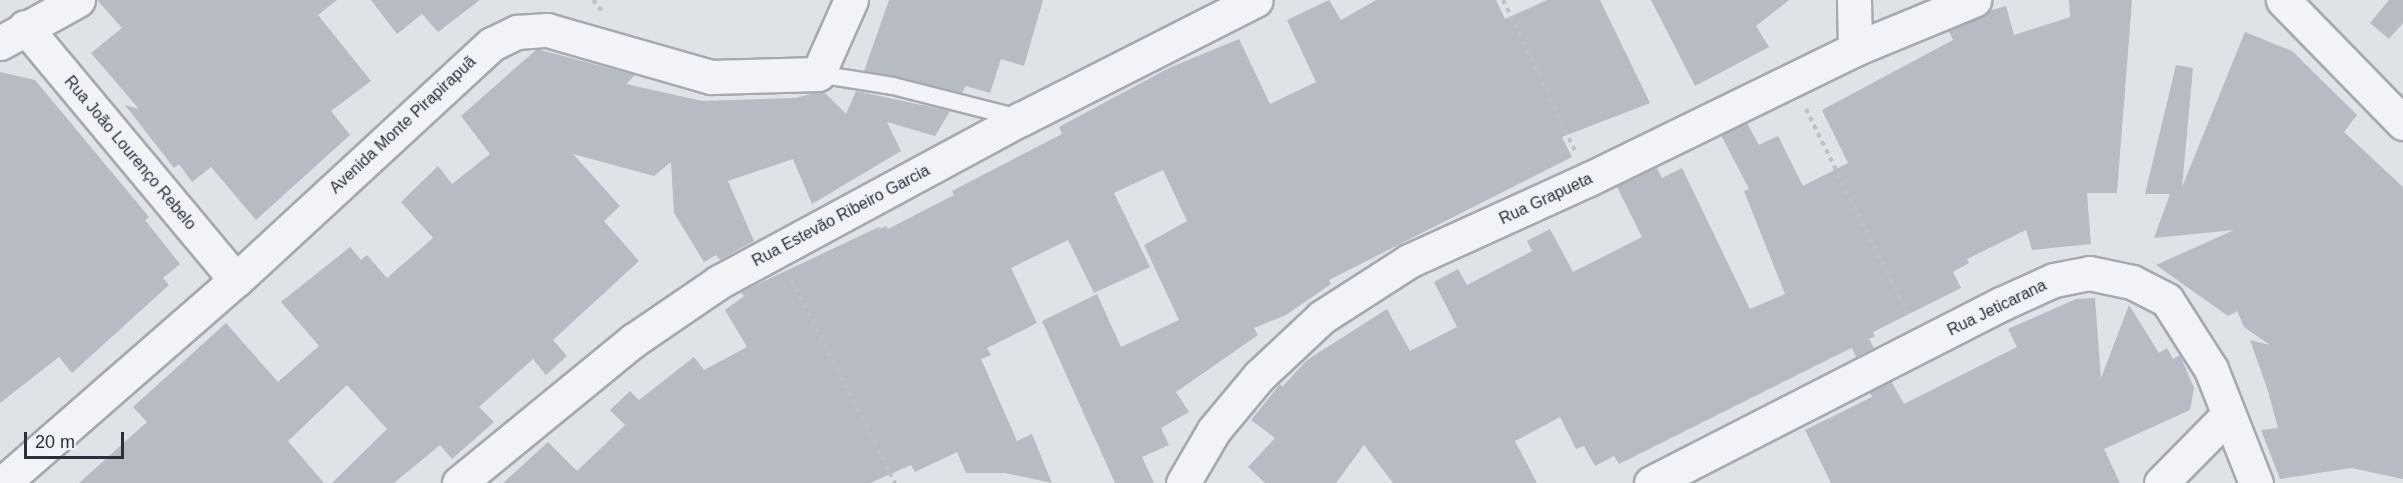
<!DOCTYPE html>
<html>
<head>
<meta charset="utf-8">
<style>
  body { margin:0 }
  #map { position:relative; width:2403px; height:483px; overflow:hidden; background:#dfe2e7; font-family:Helvetica,sans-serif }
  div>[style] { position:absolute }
  .building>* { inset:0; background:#b7bbc3 }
  .path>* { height:4px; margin-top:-2px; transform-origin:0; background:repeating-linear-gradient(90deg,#bdc0c6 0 4.5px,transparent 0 9px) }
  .roads { filter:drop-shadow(2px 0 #a5a9b0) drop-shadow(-2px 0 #a5a9b0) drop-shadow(0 2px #a5a9b0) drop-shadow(0 -2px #a5a9b0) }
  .lane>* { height:16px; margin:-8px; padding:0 8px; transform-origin:8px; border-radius:8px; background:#f1f3f6 }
  .street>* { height:33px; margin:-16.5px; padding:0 16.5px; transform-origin:16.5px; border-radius:16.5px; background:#f1f3f6 }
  span { translate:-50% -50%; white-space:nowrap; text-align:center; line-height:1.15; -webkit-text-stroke:4.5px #eef1f5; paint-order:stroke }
  .street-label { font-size:16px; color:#2a2f3c }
  .scale { position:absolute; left:24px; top:432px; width:100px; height:27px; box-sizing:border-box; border:3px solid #2a2f3c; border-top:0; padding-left:8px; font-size:18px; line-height:21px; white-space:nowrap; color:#2a2f3c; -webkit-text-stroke:4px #eef1f5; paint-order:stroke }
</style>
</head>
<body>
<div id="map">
  <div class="building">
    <i style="clip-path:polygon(97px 0,337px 0,318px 15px,371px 81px,331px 111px,350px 135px,256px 220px,211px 167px,192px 182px,179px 164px,174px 168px,125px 105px,139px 109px,91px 53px,122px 28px)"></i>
    <i style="clip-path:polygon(371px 0,480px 0,438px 32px,422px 14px,397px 34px)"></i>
    <i style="clip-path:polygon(889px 0,1043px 0,1024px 66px,1001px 59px,990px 93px,966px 86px,962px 93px,864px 71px)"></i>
    <i style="clip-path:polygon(1329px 0,1341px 20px,1376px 0,1496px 0,1505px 19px,1547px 0,1600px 0,1650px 103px,1562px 137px,1572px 157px,1329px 280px,1331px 284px,1286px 315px,1254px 328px,1258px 335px,1176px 392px,1189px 412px,1161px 428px,1169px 445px,1142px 457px,1154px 483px,1115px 483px,1042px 321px,1097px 294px,1121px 347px,1179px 320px,1144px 245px,1187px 221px,1163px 170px,1114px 193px,1150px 267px,1094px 293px,1068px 240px,1011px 268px,1037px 323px,987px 348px,991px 355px,981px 359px,1017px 441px,1032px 434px,1052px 483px,1005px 473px,966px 473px,957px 452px,915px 472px,911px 465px,870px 483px,503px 483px,548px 442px,577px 471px,625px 425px,610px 410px,630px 391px,639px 400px,694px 357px,704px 370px,747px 347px,725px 310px,744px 296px,741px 292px,881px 226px,878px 230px,886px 226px,888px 229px,954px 195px,952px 191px,1062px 134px,1059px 127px,1169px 68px,1239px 39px,1270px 104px,1316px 82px,1287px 20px)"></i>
    <i style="clip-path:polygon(1651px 0,1789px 0,1756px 26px,1769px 47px,1695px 86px)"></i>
    <i style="clip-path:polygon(2069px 0,2132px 0,2117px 193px,2087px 193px,2091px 244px,2032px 250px,2026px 230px,1967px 259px,1969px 263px,1953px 272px,1961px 288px,1873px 332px,1875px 336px,1869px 339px,1874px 348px,1856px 357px,1852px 348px,1843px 352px,1619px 464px,1614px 456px,1595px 466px,1584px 446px,1576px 449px,1560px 417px,1515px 441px,1537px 483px,1393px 483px,1364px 445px,1336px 483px,1265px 483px,1248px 467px,1275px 438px,1251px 420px,1280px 384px,1282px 387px,1307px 360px,1387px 309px,1410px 351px,1457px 327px,1434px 282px,1458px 269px,1467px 285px,1532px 251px,1527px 241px,1550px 229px,1573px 272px,1642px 237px,1617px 187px,1657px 168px,1662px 178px,1682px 168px,1750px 309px,1785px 294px,1744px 191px,1749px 189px,1721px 135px,1747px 123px,1759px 145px,1778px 136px,1803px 186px,1848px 163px,1822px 110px,1953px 40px,1949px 31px,1989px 11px,2006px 6px,2014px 35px,2070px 17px)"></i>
    <i style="clip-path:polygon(2389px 0,2403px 0,2403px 23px,2389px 39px,2370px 23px)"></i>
    <i style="clip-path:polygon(2245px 32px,2292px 51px,2357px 115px,2344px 132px,2403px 187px,2403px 479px,2351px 468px,2280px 479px,2261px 430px,2278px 428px,2269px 395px,2272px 391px,2269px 394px,2250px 340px,2270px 345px,2244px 327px,2237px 311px,2228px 316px,2156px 265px,2234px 230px,2154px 238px,2170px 194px,2145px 194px,2176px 65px,2193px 68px,2182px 187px)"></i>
    <i style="clip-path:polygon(537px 49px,635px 75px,626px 84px,702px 101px,795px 98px,823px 91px,846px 114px,856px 91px,950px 111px,935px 136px,887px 122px,901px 151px,812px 204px,793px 159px,728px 181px,754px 241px,720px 260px,716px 255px,704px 262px,674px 213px,671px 162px,654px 176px,573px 154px,620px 206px,604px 221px,639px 261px,553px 340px,567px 356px,546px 375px,533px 359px,479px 407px,494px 422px,452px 459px,440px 445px,394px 483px,332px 483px,387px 429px,347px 385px,288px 441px,324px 483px,79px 483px,147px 422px,133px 407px,226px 323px,278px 382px,319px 346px,281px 302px,350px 247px,361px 260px,367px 255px,387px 278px,433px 238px,401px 202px,438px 166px,452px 184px,490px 154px,461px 116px)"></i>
    <i style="clip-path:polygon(0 72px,35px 80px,149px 217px,145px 220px,180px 264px,163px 278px,169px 285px,72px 373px,59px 357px,0 403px)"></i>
    <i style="clip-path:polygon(2095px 298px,2101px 378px,2129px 305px,2159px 353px,2167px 348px,2173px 359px,2180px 355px,2194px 388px,2190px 410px,2104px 449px,2120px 483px,1831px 483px,1805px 430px,1872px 397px,1870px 392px,1891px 381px,1904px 404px,2017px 347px,2008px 329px,2076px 299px)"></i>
  </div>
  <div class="path">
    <i style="left:593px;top:0;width:14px;rotate:51deg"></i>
    <i style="left:1503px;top:0;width:167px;rotate:64.5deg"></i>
    <i style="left:1806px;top:109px;width:230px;rotate:63.7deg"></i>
    <i style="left:792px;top:280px;width:228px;rotate:63.1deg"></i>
  </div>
  <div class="roads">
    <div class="lane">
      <i style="left:818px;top:74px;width:76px;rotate:9.1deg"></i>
      <i style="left:893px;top:86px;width:130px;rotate:14.3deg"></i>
    </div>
    <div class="street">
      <i style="left:1854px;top:0;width:49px;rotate:88.8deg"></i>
      <i style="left:2283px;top:0;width:172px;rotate:45.7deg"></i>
      <i style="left:25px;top:27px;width:329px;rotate:50.2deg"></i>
      <i style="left:0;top:43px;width:89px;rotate:-28.9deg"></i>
      <i style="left:3px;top:483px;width:309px;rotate:-41.1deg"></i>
      <i style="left:236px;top:280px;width:348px;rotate:-42.7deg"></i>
      <i style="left:492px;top:44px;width:28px;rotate:-26deg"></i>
      <i style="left:517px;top:32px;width:30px;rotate:-4deg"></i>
      <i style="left:547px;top:30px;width:171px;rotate:16deg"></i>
      <i style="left:711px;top:77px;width:107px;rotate:-1.6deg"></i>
      <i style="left:818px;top:74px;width:81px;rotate:-66deg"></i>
      <i style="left:459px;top:483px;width:226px;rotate:-39.3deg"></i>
      <i style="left:634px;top:340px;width:103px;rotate:-34.3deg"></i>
      <i style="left:719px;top:282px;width:343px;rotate:-28.4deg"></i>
      <i style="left:1021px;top:119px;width:263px;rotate:-26.9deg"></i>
      <i style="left:1183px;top:483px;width:61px;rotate:-59.7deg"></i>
      <i style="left:1214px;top:430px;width:70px;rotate:-50.2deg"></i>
      <i style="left:1259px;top:376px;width:86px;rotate:-43.1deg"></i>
      <i style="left:1322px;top:317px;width:103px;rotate:-32.8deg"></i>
      <i style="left:1409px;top:261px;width:198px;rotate:-24.5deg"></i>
      <i style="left:1589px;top:179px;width:296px;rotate:-26deg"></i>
      <i style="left:1855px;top:49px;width:129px;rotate:-22.4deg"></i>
      <i style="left:1651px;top:483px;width:393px;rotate:-27.1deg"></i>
      <i style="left:2001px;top:304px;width:58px;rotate:-24.4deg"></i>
      <i style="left:2054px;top:280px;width:36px;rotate:-11deg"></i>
      <i style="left:2089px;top:273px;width:44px;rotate:11.8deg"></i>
      <i style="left:2132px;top:282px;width:39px;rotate:27deg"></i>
      <i style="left:2167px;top:300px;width:82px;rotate:57.5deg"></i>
      <i style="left:2211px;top:369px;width:123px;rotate:68.5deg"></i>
      <i style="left:2161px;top:483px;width:95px;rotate:-45.4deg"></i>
    </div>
  </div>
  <div class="street-label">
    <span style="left:403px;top:125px;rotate:-43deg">Avenida Monte Pirapirapuã</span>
    <span style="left:130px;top:153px;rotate:50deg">Rua João Lourenço Rebelo</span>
    <span style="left:1546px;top:199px;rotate:-25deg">Rua Grapueta</span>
    <span style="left:841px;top:216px;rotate:-28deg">Rua Estevão Ribeiro Garcia</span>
    <span style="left:1997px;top:308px;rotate:-26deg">Rua Jeticarana</span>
  </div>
  <div class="scale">20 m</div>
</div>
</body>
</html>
